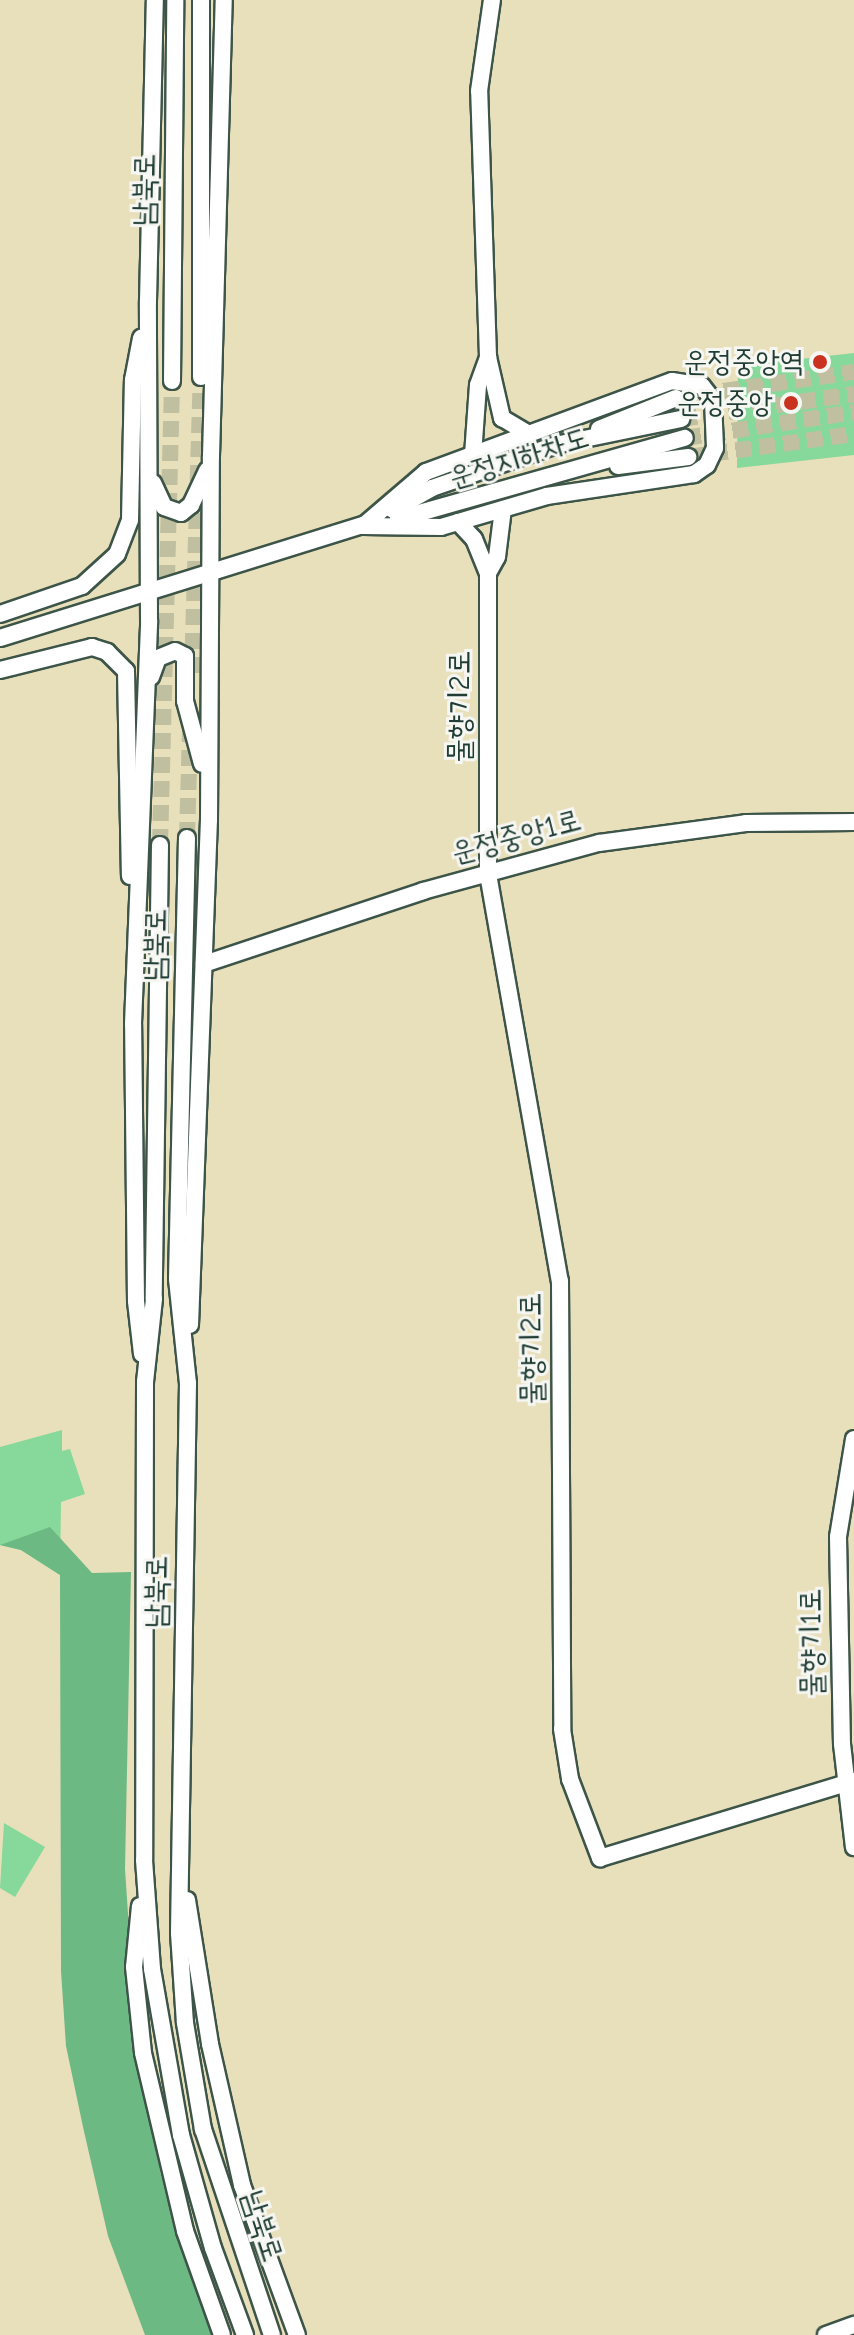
<!DOCTYPE html>
<html>
<head>
<meta charset="utf-8">
<style>
  body { margin:0 }
  #map { position:relative; width:854px; height:2335px; overflow:hidden; background:#e8dfbb; font-family:"Comic Neue","Poor Story",sans-serif }
  div>[style] { position:absolute }
  .green>* { inset:0; background:#86d99b }
  .forest>* { inset:0; background:#6cb983 }
  .secondary-tunnel>* { height:16px; margin-top:-8px; transform-origin:0; background:repeating-linear-gradient(90deg,#c0bfa0 0 16px,transparent 0 24px) }
  .roads { filter:drop-shadow(2px 0 #3d5548) drop-shadow(-2px 0 #3d5548) drop-shadow(0 2px #3d5548) drop-shadow(0 -2px #3d5548) }
  .secondary>* { height:16px; margin:-8px; padding:0 8px; transform-origin:8px; border-radius:8px; background:#fff }
  .dots>* { width:22px; height:22px; translate:-50% -50%; box-sizing:border-box; border:4px solid #f6f6f2; border-radius:50% }
  span { translate:-50% -50%; white-space:nowrap; text-align:center; line-height:1.15; -webkit-text-stroke:6px #f6f6f2; paint-order:stroke }
  .street-label { font-size:30px; color:#1f3d34 }
  .poi-label { font-size:30px; color:#1f3d34 }
  .right { translate:-100% -50%; text-align:right }
</style>
</head>
<body>
<div id="map">
  <div class="green">
    <i style="clip-path:polygon(854px 353px,854px 455px,737px 468px,738px 366px)"></i>
    <i style="clip-path:polygon(62px 1430px,62px 1451px,70px 1449px,85px 1494px,61px 1502px,60px 1575px,21px 1550px,0 1545px,0 1447px)"></i>
    <i style="clip-path:polygon(4px 1823px,45px 1847px,15px 1897px,0 1888px)"></i>
  </div>
  <div class="forest">
    <i style="clip-path:polygon(50px 1527px,92px 1573px,131px 1572px,125px 1869px,137px 2048px,161px 2175px,215px 2335px,145px 2335px,108px 2236px,83px 2127px,66px 2046px,61px 1971px,60px 1575px,21px 1550px,0 1545px)"></i>
  </div>
  <div class="secondary-tunnel">
    <i style="left:676px;top:398px;width:180px;rotate:-8.3deg"></i>
    <i style="left:681px;top:419px;width:175px;rotate:-8.2deg"></i>
    <i style="left:685px;top:438px;width:171px;rotate:-8.7deg"></i>
    <i style="left:688px;top:457px;width:168px;rotate:-7.9deg"></i>
    <i style="left:192px;top:673px;width:296px;rotate:-88.3deg"></i>
    <i style="left:187px;top:838px;width:110px;rotate:-88.4deg"></i>
    <i style="left:160px;top:845px;width:464px;rotate:-88.5deg"></i>
  </div>
  <div class="roads">
    <div class="secondary">
      <i style="left:201px;top:0;width:377px;rotate:90deg"></i>
      <i style="left:488px;top:357px;width:266px;rotate:-91.9deg"></i>
      <i style="left:479px;top:91px;width:92px;rotate:-81.9deg"></i>
      <i style="left:172px;top:381px;width:381px;rotate:-89.5deg"></i>
      <i style="left:672px;top:381px;width:30px;rotate:9deg"></i>
      <i style="left:702px;top:386px;width:18px;rotate:52deg"></i>
      <i style="left:713px;top:400px;width:48px;rotate:87.6deg"></i>
      <i style="left:715px;top:448px;width:19px;rotate:115deg"></i>
      <i style="left:707px;top:465px;width:16px;rotate:145deg"></i>
      <i style="left:694px;top:474px;width:149px;rotate:171.5deg"></i>
      <i style="left:547px;top:496px;width:110px;rotate:163.7deg"></i>
      <i style="left:441px;top:527px;width:78px;rotate:-179.3deg"></i>
      <i style="left:363px;top:526px;width:83px;rotate:-40.6deg"></i>
      <i style="left:426px;top:472px;width:262px;rotate:-20.3deg"></i>
      <i style="left:599px;top:429px;width:83px;rotate:-21.9deg"></i>
      <i style="left:473px;top:455px;width:70px;rotate:-85.9deg"></i>
      <i style="left:478px;top:385px;width:30px;rotate:-70deg"></i>
      <i style="left:488px;top:357px;width:63px;rotate:77.1deg"></i>
      <i style="left:502px;top:418px;width:31px;rotate:31deg"></i>
      <i style="left:618px;top:466px;width:71px;rotate:-7.3deg"></i>
      <i style="left:153px;top:483px;width:26px;rotate:65deg"></i>
      <i style="left:164px;top:507px;width:18px;rotate:19deg"></i>
      <i style="left:181px;top:513px;width:13px;rotate:-39deg"></i>
      <i style="left:191px;top:505px;width:38px;rotate:-65deg"></i>
      <i style="left:393px;top:510px;width:45px;rotate:-29.4deg"></i>
      <i style="left:432px;top:488px;width:135px;rotate:-19deg"></i>
      <i style="left:560px;top:444px;width:124px;rotate:-11.7deg"></i>
      <i style="left:398px;top:519px;width:298px;rotate:-15.8deg"></i>
      <i style="left:458px;top:522px;width:23px;rotate:47deg"></i>
      <i style="left:474px;top:539px;width:37px;rotate:68deg"></i>
      <i style="left:488px;top:573px;width:18px;rotate:-61deg"></i>
      <i style="left:497px;top:557px;width:48px;rotate:-82.9deg"></i>
      <i style="left:488px;top:573px;width:301px;rotate:90deg"></i>
      <i style="left:488px;top:874px;width:413px;rotate:80deg"></i>
      <i style="left:560px;top:1281px;width:448px;rotate:89.7deg"></i>
      <i style="left:562px;top:1729px;width:51px;rotate:80.9deg"></i>
      <i style="left:570px;top:1779px;width:85px;rotate:69.2deg"></i>
      <i style="left:600px;top:1858px;width:265px;rotate:-16.9deg"></i>
      <i style="left:0;top:614px;width:87px;rotate:-18.9deg"></i>
      <i style="left:82px;top:586px;width:47px;rotate:-42.4deg"></i>
      <i style="left:117px;top:554px;width:36px;rotate:-69deg"></i>
      <i style="left:130px;top:520px;width:140px;rotate:-88.8deg"></i>
      <i style="left:133px;top:380px;width:43px;rotate:-79.2deg"></i>
      <i style="left:0;top:638px;width:391px;rotate:-17.3deg"></i>
      <i style="left:0;top:670px;width:95px;rotate:-14deg"></i>
      <i style="left:92px;top:647px;width:16px;rotate:18deg"></i>
      <i style="left:107px;top:652px;width:27px;rotate:45deg"></i>
      <i style="left:126px;top:671px;width:205px;rotate:88.9deg"></i>
      <i style="left:151px;top:677px;width:20px;rotate:-70deg"></i>
      <i style="left:158px;top:658px;width:18px;rotate:-22deg"></i>
      <i style="left:175px;top:651px;width:11px;rotate:27deg"></i>
      <i style="left:185px;top:656px;width:45px;rotate:90deg"></i>
      <i style="left:185px;top:701px;width:65px;rotate:74.9deg"></i>
      <i style="left:187px;top:838px;width:441px;rotate:91.3deg"></i>
      <i style="left:177px;top:1279px;width:105px;rotate:84deg"></i>
      <i style="left:188px;top:1383px;width:550px;rotate:90.94deg"></i>
      <i style="left:179px;top:1933px;width:90px;rotate:86.2deg"></i>
      <i style="left:185px;top:2023px;width:108px;rotate:80.4deg"></i>
      <i style="left:203px;top:2129px;width:217px;rotate:71.5deg"></i>
      <i style="left:160px;top:845px;width:454px;rotate:90.8deg"></i>
      <i style="left:154px;top:1299px;width:83px;rotate:96.2deg"></i>
      <i style="left:145px;top:1382px;width:478px;rotate:90.1deg"></i>
      <i style="left:144px;top:1860px;width:109px;rotate:85.8deg"></i>
      <i style="left:152px;top:1969px;width:169px;rotate:80.1deg"></i>
      <i style="left:181px;top:2135px;width:117px;rotate:74.2deg"></i>
      <i style="left:213px;top:2248px;width:93px;rotate:69.8deg"></i>
      <i style="left:204px;top:964px;width:231px;rotate:-18.4deg"></i>
      <i style="left:423px;top:891px;width:182px;rotate:-15.3deg"></i>
      <i style="left:599px;top:843px;width:148px;rotate:-7.7deg"></i>
      <i style="left:746px;top:823px;width:108px;rotate:-0.5deg"></i>
      <i style="left:190px;top:1325px;width:505px;rotate:-87.85deg"></i>
      <i style="left:209px;top:820px;width:364px;rotate:-89.7deg"></i>
      <i style="left:211px;top:456px;width:456px;rotate:-88.4deg"></i>
      <i style="left:142px;top:1354px;width:53px;rotate:-96.5deg"></i>
      <i style="left:136px;top:1301px;width:277px;rotate:-90.6deg"></i>
      <i style="left:133px;top:1024px;width:404px;rotate:-87.7deg"></i>
      <i style="left:149px;top:620px;width:319px;rotate:-90.2deg"></i>
      <i style="left:148px;top:301px;width:301px;rotate:-88.7deg"></i>
      <i style="left:854px;top:1439px;width:99px;rotate:99.3deg"></i>
      <i style="left:838px;top:1537px;width:207px;rotate:88.9deg"></i>
      <i style="left:842px;top:1744px;width:104px;rotate:83.4deg"></i>
      <i style="left:187px;top:1900px;width:146px;rotate:80.9deg"></i>
      <i style="left:210px;top:2044px;width:145px;rotate:77.2deg"></i>
      <i style="left:242px;top:2185px;width:160px;rotate:69.9deg"></i>
      <i style="left:140px;top:1906px;width:61px;rotate:95.6deg"></i>
      <i style="left:134px;top:1967px;width:86px;rotate:84deg"></i>
      <i style="left:143px;top:2053px;width:183px;rotate:76.7deg"></i>
      <i style="left:185px;top:2231px;width:110px;rotate:70.4deg"></i>
      <i style="left:826px;top:2335px;width:30px;rotate:-20deg"></i>
    </div>
  </div>
  <div class="dots">
    <i style="left:820px;top:362px;background:#c8321e"></i>
    <i style="left:791px;top:403px;background:#c8321e"></i>
  </div>
  <div class="street-label">
    <span style="left:145px;top:190px;rotate:-89deg">남북로</span>
    <span style="left:519px;top:458px;rotate:-17deg">운정지하차도</span>
    <span style="left:460px;top:707px;rotate:-90deg">물향기2로</span>
    <span style="left:516px;top:837px;rotate:-15deg">운정중앙1로</span>
    <span style="left:156px;top:945px;rotate:-89deg">남북로</span>
    <span style="left:532px;top:1349px;rotate:-91deg">물향기2로</span>
    <span style="left:157px;top:1592px;rotate:-89deg">남북로</span>
    <span style="left:812px;top:1643px;rotate:-91deg">물향기1로</span>
    <span style="left:262px;top:2226px;rotate:72deg">남북로</span>
  </div>
  <div class="poi-label">
    <span class="right" style="left:804px;top:362px">운정중앙역</span>
    <span class="right" style="left:773px;top:403px">운정중앙</span>
  </div>
</div>
</body>
</html>
